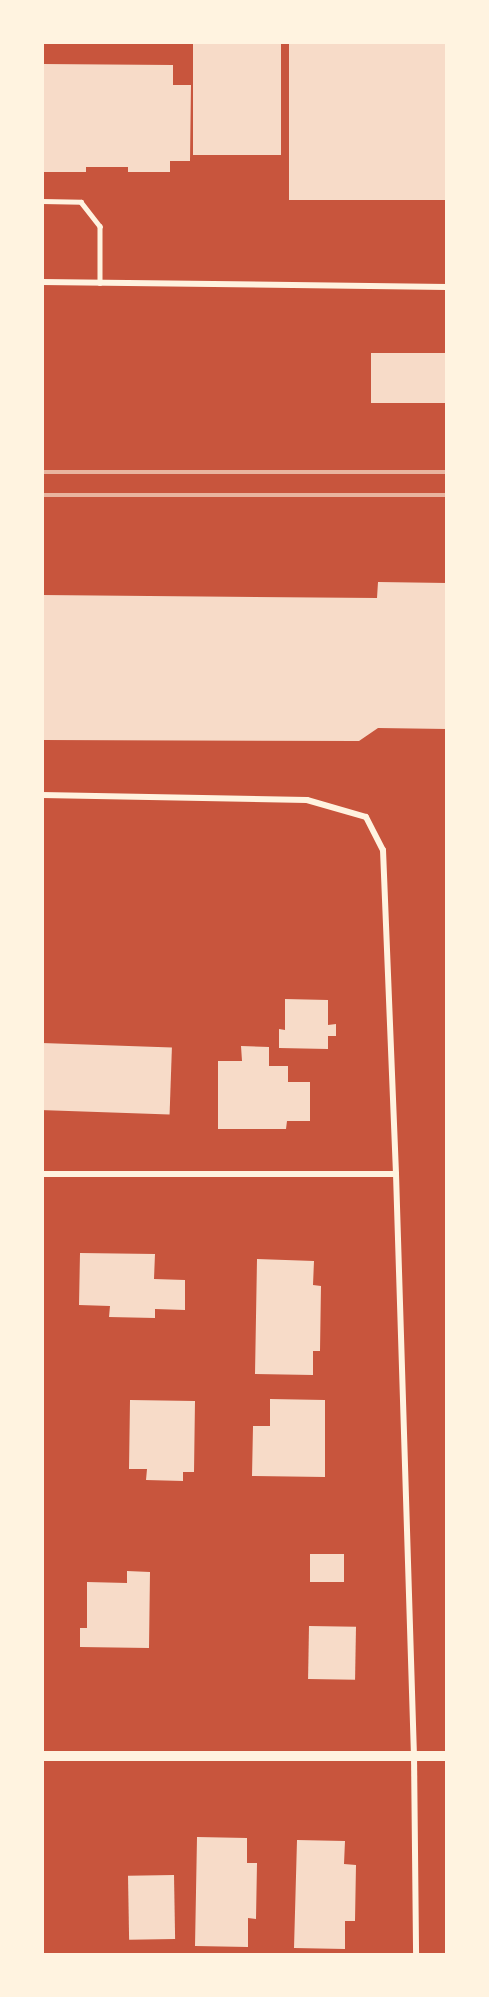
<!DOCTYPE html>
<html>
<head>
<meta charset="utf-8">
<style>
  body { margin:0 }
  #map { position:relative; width:489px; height:1997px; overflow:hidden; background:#c8553d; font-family:Mulish,sans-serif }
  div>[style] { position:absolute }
  .building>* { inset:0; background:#f7dbc8; transform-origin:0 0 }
  .service>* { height:4.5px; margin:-2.25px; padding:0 2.25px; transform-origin:2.25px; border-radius:2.25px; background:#fff3e0 }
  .minor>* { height:6px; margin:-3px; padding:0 3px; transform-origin:3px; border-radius:3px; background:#fff3e0 }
  .tertiary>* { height:10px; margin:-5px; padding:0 5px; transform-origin:5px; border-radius:5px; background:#fff3e0 }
  .rail>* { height:4.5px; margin:-2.25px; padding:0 2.25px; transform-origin:2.25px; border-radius:2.25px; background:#e9b49f }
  span { translate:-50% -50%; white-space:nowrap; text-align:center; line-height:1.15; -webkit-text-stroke:4.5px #fff3e0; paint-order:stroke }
  .frame { position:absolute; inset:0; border:44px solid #fff3e0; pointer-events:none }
</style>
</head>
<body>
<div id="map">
  <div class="building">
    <i style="left:193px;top:42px;width:88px;height:113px"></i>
    <i style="left:289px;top:42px;width:158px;height:158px"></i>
    <i style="clip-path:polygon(42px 64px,173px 65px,173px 85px,191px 85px,190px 161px,170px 161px,170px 172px,128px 172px,128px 167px,86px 167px,86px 172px,44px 172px,44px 159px,42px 159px)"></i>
    <i style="left:371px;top:353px;width:76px;height:50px"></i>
    <i style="clip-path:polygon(378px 582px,447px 583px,447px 729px,378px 728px,359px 741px,42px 740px,42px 595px,377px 598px)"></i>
    <i style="clip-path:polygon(285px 999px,328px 1000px,328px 1025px,336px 1024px,336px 1036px,328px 1036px,328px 1049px,279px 1048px,279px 1029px,285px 1030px)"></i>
    <i style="left:42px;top:1043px;width:130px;height:67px;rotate:2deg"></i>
    <i style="clip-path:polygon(241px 1046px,269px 1047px,269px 1066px,288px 1066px,288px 1082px,310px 1082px,310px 1121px,287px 1121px,286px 1129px,218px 1129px,218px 1061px,242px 1061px)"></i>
    <i style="clip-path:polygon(80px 1253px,155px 1254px,154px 1279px,185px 1280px,185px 1310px,155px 1309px,155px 1318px,109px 1317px,110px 1306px,79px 1305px)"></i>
    <i style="clip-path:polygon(257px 1259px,314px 1261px,313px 1285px,321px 1286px,320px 1351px,313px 1351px,313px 1375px,255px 1374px)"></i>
    <i style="clip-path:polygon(270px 1399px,325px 1400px,325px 1477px,252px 1476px,253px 1426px,270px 1426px)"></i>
    <i style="clip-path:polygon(130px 1400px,195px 1401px,194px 1472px,183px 1472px,183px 1481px,146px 1480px,147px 1469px,129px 1469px)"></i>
    <i style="left:310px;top:1554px;width:34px;height:28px"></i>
    <i style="clip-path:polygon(127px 1571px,150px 1572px,149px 1648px,80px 1647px,80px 1628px,87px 1628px,87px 1582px,127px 1583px)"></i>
    <i style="left:309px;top:1626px;width:47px;height:53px;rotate:1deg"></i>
    <i style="clip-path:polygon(197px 1837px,247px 1838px,247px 1863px,257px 1863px,256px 1919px,248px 1918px,248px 1947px,195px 1946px)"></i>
    <i style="clip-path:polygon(297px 1840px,345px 1841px,344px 1864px,356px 1865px,355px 1921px,345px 1921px,345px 1949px,294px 1948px)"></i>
    <i style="left:174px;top:1875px;width:64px;height:46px;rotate:89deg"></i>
  </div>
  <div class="service">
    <i style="left:42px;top:201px;width:39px;rotate:1deg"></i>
    <i style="left:81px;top:202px;width:31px;rotate:52deg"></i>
    <i style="left:100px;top:226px;width:57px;rotate:90deg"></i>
  </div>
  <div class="minor">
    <i style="left:42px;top:282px;width:405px;rotate:0.7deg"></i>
    <i style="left:42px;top:795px;width:265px;rotate:1.1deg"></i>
    <i style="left:307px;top:800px;width:61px;rotate:16.1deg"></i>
    <i style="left:366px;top:817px;width:37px;rotate:63deg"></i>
    <i style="left:383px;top:850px;width:324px;rotate:87.7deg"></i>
    <i style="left:396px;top:1174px;width:581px;rotate:88.23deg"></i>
    <i style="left:414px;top:1755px;width:200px;rotate:89.4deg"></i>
    <i style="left:42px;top:1174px;width:354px"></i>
  </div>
  <div class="tertiary">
    <i style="left:42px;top:1756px;width:405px"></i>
  </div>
  <div class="rail">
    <i style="left:42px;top:472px;width:405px"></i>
    <i style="left:42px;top:495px;width:405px"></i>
  </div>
  <div class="frame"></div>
</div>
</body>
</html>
